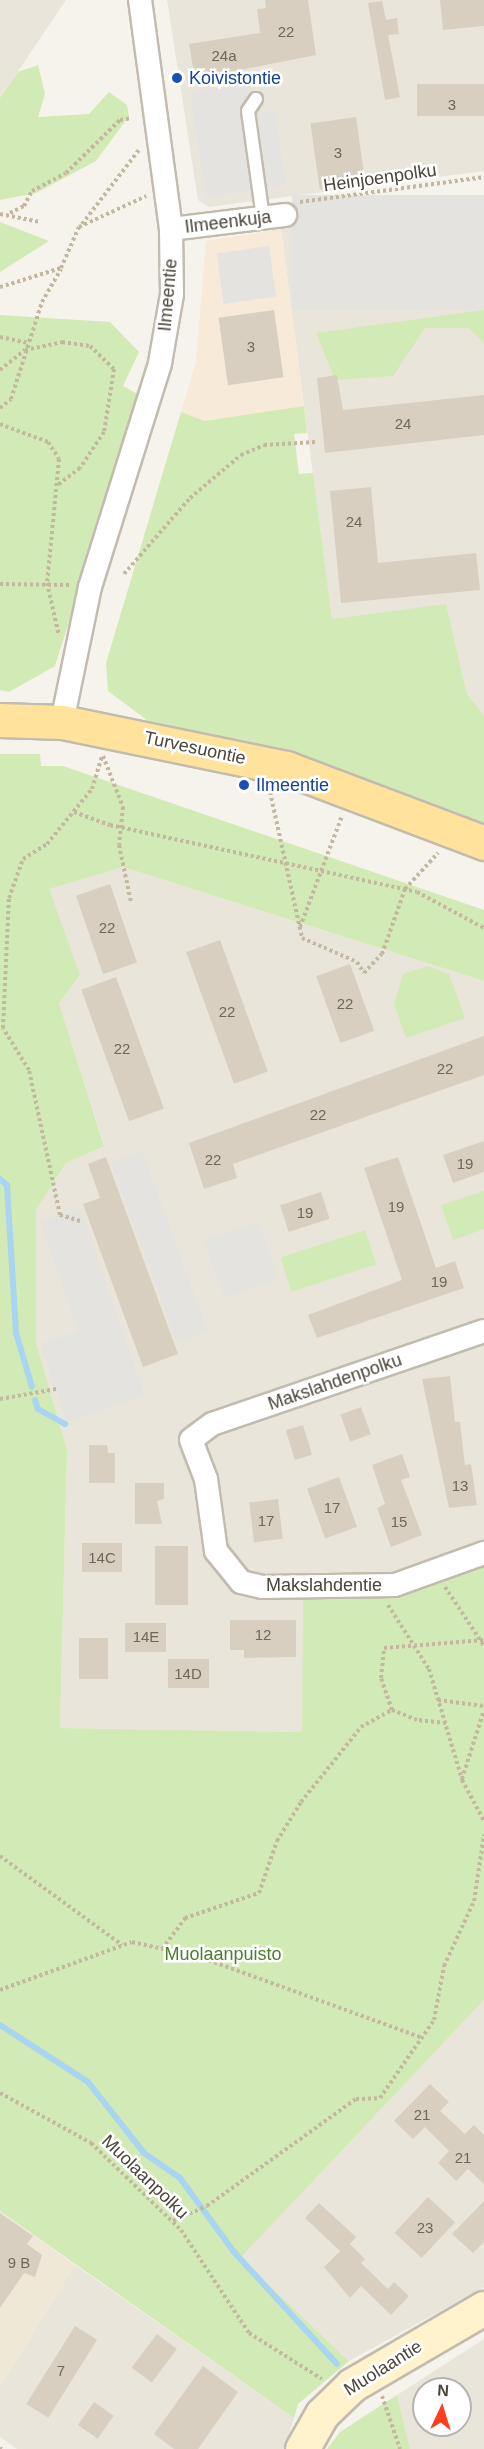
<!DOCTYPE html>
<html>
<head>
<meta charset="utf-8">
<style>
  body { margin:0 }
  #map { position:relative; width:484px; height:2449px; overflow:hidden; background:#f6f3ec; font-family:Helvetica,sans-serif }
  div>[style] { position:absolute }
  .residential>* { inset:0; background:#eae5da }
  .commercial>* { inset:0; background:#f7ead8 }
  .education>* { inset:0; background:#efe8d6 }
  .green>* { inset:0; background:#d2eab5; transform-origin:0 0 }
  .parking>* { inset:0; background:#e5e3e0; transform-origin:0 0 }
  .stream>* { height:6px; margin:-3px; padding:0 3px; transform-origin:3px; border-radius:3px; background:#a9d4f2 }
  .building>* { inset:0; background:#d8cfc1; transform-origin:0 0 }
  .path>* { height:4px; margin-top:-2px; transform-origin:0; background:repeating-linear-gradient(90deg,#c4b79f 0 3px,transparent 0 6px) }
  .roads { filter:drop-shadow(2px 0 #c2bbae) drop-shadow(-2px 0 #c2bbae) drop-shadow(0 2px #c2bbae) drop-shadow(0 -2px #c2bbae) }
  .lane>* { height:12px; margin:-6px; padding:0 6px; transform-origin:6px; border-radius:6px; background:#fff }
  .street>* { height:22px; margin:-11px; padding:0 11px; transform-origin:11px; border-radius:11px; background:#fff }
  .secondary>* { height:33px; margin:-16.5px; padding:0 16.5px; transform-origin:16.5px; border-radius:16.5px; background:#fff3cd }
  .primary>* { height:33px; margin:-16.5px; padding:0 16.5px; transform-origin:16.5px; border-radius:16.5px; background:#ffe39c }
  .dots>* { width:16px; height:16px; translate:-50% -50%; box-sizing:border-box; border:3px solid #fff; border-radius:50% }
  span { translate:-50% -50%; white-space:nowrap; text-align:center; line-height:1.15; -webkit-text-stroke:5px #fff; paint-order:stroke }
  .number-label { font-size:15px; color:#6e675b }
  .number-label span { -webkit-text-stroke-width:0 }
  .transit-label { font-size:18px; color:#164399 }
  .left { translate:0 -50%; text-align:left }
  .street-label { font-size:18px; color:#4b4439 }
  .park-label { font-size:18px; color:#4a7f2a }
  .north { position:absolute; left:412px; top:2377px; width:60px; height:60px; box-sizing:border-box; background:#fff; border:2px solid #b7b4b0; border-radius:50%; rotate:4deg; font-size:16px; font-weight:700; line-height:24px; text-align:center; color:#4b4439 }
  .north::after { content:''; display:block; margin:auto; width:21px; height:27px; background:#fc3f1d; clip-path:polygon(50% 0,100% 100%,50% 72%,0 100%) }
</style>
</head>
<body>
<div id="map">
  <div class="residential">
    <i style="clip-path:polygon(0 0,66px 0,0 98px)"></i>
    <i style="clip-path:polygon(167px 0,484px 0,484px 171px,209px 207px,198px 200px)"></i>
    <i style="clip-path:polygon(484px 195px,484px 715px,467px 694px,446px 605px,332px 620px,281px 229px,294px 221px)"></i>
    <i style="clip-path:polygon(123px 867px,484px 981px,484px 1563px,304px 1596px,303px 1732px,60px 1728px,67px 1450px,36px 1342px,36px 1210px,66px 1163px,104px 1145px,59px 1003px,80px 975px,48px 889px)"></i>
    <i style="clip-path:polygon(484px 2000px,484px 2287px,349px 2361px,239px 2258px)"></i>
    <i style="clip-path:polygon(75px 2265px,294px 2418px,285px 2449px,17px 2449px,0 2437px,0 2386px)"></i>
    <i style="clip-path:polygon(evenodd,484px 2339px,484px 2449px,410px 2449px,397px 2395px,484px 2339px,424px 2389px,460px 2389px,460px 2425px,424px 2425px,424px 2389px)"></i>
  </div>
  <div class="commercial">
    <i style="clip-path:polygon(281px 229px,304px 406px,205px 421px,181px 412px,196px 361px,206px 241px)"></i>
  </div>
  <div class="education">
    <i style="clip-path:polygon(0 2211px,75px 2265px,0 2386px)"></i>
  </div>
  <div class="green">
    <i style="clip-path:polygon(38px 65px,45px 94px,38px 117px,89px 114px,109px 92px,127px 105px,129px 116px,96px 161px,36px 193px,0 200px,0 98px,18px 72px)"></i>
    <i style="clip-path:polygon(0 222px,49px 241px,0 272px)"></i>
    <i style="clip-path:polygon(484px 310px,484px 343px,469px 328px,425px 328px,393px 376px,335px 380px,316px 333px)"></i>
    <i style="clip-path:polygon(0 315px,110px 322px,139px 352px,123px 386px,141px 396px,55px 666px,9px 692px,0 690px)"></i>
    <i style="clip-path:polygon(304px 406px,307px 433px,294px 434px,299px 474px,313px 473px,332px 619px,446px 604px,467px 694px,484px 715px,484px 823px,283px 749px,148px 721px,108px 691px,106px 663px,181px 412px,205px 421px)"></i>
    <i style="clip-path:polygon(0 754px,40px 754px,41px 766px,63px 766px,484px 910px,484px 981px,123px 867px,49px 889px,80px 975px,59px 1003px,104px 1146px,66px 1163px,36px 1210px,36px 1342px,67px 1450px,60px 1728px,302px 1732px,303px 1596px,484px 1563px,484px 2000px,240px 2258px,349px 2361px,298px 2404px,294px 2418px,0 2211px)"></i>
    <i style="clip-path:polygon(428px 966px,449px 974px,465px 1018px,406px 1038px,394px 1004px,403px 974px)"></i>
    <i style="clip-path:polygon(484px 1191px,484px 1229px,453px 1240px,441px 1205px)"></i>
    <i style="left:365px;top:1230px;width:36px;height:89px;rotate:72deg"></i>
    <i style="clip-path:polygon(397px 2395px,410px 2449px,327px 2449px,340px 2432px)"></i>
  </div>
  <div class="parking">
    <i style="clip-path:polygon(254px 83px,258px 114px,275px 111px,286px 185px,206px 197px,190px 92px)"></i>
    <i style="left:484px;top:195px;width:115px;height:192px;rotate:90deg"></i>
    <i style="left:269px;top:246px;width:51px;height:53px;rotate:82deg"></i>
    <i style="left:142px;top:1151px;width:192px;height:33px;rotate:70deg"></i>
    <i style="clip-path:polygon(80px 1208px,145px 1395px,67px 1422px,40px 1344px,78px 1331px,40px 1222px)"></i>
    <i style="left:258px;top:1221px;width:61px;height:58px;rotate:70deg"></i>
  </div>
  <div class="stream">
    <i style="left:0;top:1179px;width:9px;rotate:41deg"></i>
    <i style="left:7px;top:1185px;width:148px;rotate:86.5deg"></i>
    <i style="left:16px;top:1333px;width:56px;rotate:73.5deg"></i>
    <i style="left:35px;top:1400px;width:9px;rotate:72deg"></i>
    <i style="left:38px;top:1409px;width:31px;rotate:29deg"></i>
    <i style="left:0;top:2025px;width:105px;rotate:32.9deg"></i>
    <i style="left:88px;top:2082px;width:90px;rotate:51.7deg"></i>
    <i style="left:144px;top:2153px;width:44px;rotate:34.8deg"></i>
    <i style="left:180px;top:2178px;width:92px;rotate:53.9deg"></i>
    <i style="left:234px;top:2252px;width:152px;rotate:47.4deg"></i>
  </div>
  <div class="building">
    <i style="clip-path:polygon(265px 0,308px 0,316px 55px,195px 79px,189px 44px,260px 33px,257px 9px,266px 8px)"></i>
    <i style="clip-path:polygon(440px 0,484px 0,484px 26px,443px 30px)"></i>
    <i style="clip-path:polygon(382px 1px,386px 20px,397px 18px,399px 34px,388px 35px,400px 97px,385px 100px,368px 3px)"></i>
    <i style="left:484px;top:84px;width:32px;height:67px;rotate:90deg"></i>
    <i style="left:356px;top:117px;width:67px;height:46px;rotate:82deg"></i>
    <i style="left:274px;top:310px;width:68px;height:56px;rotate:82deg"></i>
    <i style="clip-path:polygon(337px 375px,343px 410px,484px 395px,484px 435px,325px 453px,317px 378px)"></i>
    <i style="clip-path:polygon(371px 487px,378px 563px,476px 553px,480px 590px,341px 603px,330px 491px)"></i>
    <i style="left:110px;top:884px;width:83px;height:36px;rotate:71deg"></i>
    <i style="left:220px;top:940px;width:140px;height:36px;rotate:70deg"></i>
    <i style="left:350px;top:964px;width:71px;height:36px;rotate:70deg"></i>
    <i style="left:116px;top:977px;width:140px;height:37px;rotate:70deg"></i>
    <i style="clip-path:polygon(484px 1036px,484px 1075px,233px 1164px,237px 1178px,204px 1189px,189px 1143px)"></i>
    <i style="clip-path:polygon(484px 1141px,484px 1172px,453px 1183px,443px 1155px)"></i>
    <i style="clip-path:polygon(106px 1157px,178px 1354px,143px 1367px,83px 1204px,100px 1198px,88px 1164px)"></i>
    <i style="clip-path:polygon(398px 1157px,436px 1268px,455px 1261px,464px 1288px,317px 1338px,308px 1315px,402px 1280px,364px 1168px)"></i>
    <i style="left:321px;top:1192px;width:28px;height:43px;rotate:72deg"></i>
    <i style="clip-path:polygon(450px 1376px,455px 1422px,460px 1422px,465px 1465px,471px 1464px,477px 1505px,449px 1508px,422px 1379px)"></i>
    <i style="left:361px;top:1407px;width:29px;height:22px;rotate:70deg"></i>
    <i style="left:303px;top:1425px;width:31px;height:18px;rotate:73deg"></i>
    <i style="clip-path:polygon(89px 1445px,107px 1445px,108px 1453px,115px 1453px,115px 1483px,89px 1483px)"></i>
    <i style="clip-path:polygon(402px 1454px,410px 1477px,401px 1480px,422px 1535px,391px 1547px,377px 1508px,385px 1504px,372px 1465px)"></i>
    <i style="left:339px;top:1477px;width:53px;height:34px;rotate:70deg"></i>
    <i style="clip-path:polygon(135px 1483px,164px 1483px,164px 1499px,157px 1501px,162px 1524px,135px 1524px)"></i>
    <i style="left:278px;top:1499px;width:40px;height:29px;rotate:83deg"></i>
    <i style="left:82px;top:1543px;width:40px;height:29px"></i>
    <i style="left:155px;top:1546px;width:33px;height:59px"></i>
    <i style="clip-path:polygon(230px 1620px,296px 1620px,296px 1657px,244px 1658px,244px 1650px,230px 1650px)"></i>
    <i style="left:125px;top:1623px;width:41px;height:29px"></i>
    <i style="left:79px;top:1638px;width:29px;height:41px"></i>
    <i style="left:168px;top:1659px;width:41px;height:29px"></i>
    <i style="clip-path:polygon(430px 2084px,449px 2102px,440px 2111px,465px 2134px,474px 2125px,484px 2135px,484px 2184px,468px 2169px,456px 2181px,438px 2163px,449px 2151px,425px 2127px,413px 2139px,394px 2121px)"></i>
    <i style="left:428px;top:2197px;width:37px;height:49px;rotate:43deg"></i>
    <i style="clip-path:polygon(484px 2201px,484px 2242px,473px 2253px,452px 2234px)"></i>
    <i style="clip-path:polygon(319px 2203px,356px 2237px,350px 2244px,365px 2259px,361px 2263px,388px 2289px,394px 2282px,409px 2296px,391px 2315px,361px 2286px,350px 2298px,324px 2267px,340px 2251px,305px 2218px)"></i>
    <i style="clip-path:polygon(0 2213px,33px 2236px,27px 2244px,42px 2255px,35px 2277px,24px 2273px,0 2308px)"></i>
    <i style="left:75px;top:2326px;width:26px;height:92px;rotate:32deg"></i>
    <i style="left:157px;top:2334px;width:25px;height:42px;rotate:37deg"></i>
    <i style="clip-path:polygon(203px 2366px,238px 2392px,198px 2449px,174px 2449px,154px 2434px)"></i>
    <i style="left:94px;top:2402px;width:24px;height:28px;rotate:35deg"></i>
  </div>
  <div class="path">
    <i style="left:300px;top:202px;width:186px;rotate:-7.7deg"></i>
    <i style="left:10px;top:213px;width:16px;rotate:-27deg"></i>
    <i style="left:24px;top:206px;width:17px;rotate:-62deg"></i>
    <i style="left:32px;top:191px;width:38px;rotate:-28deg"></i>
    <i style="left:66px;top:173px;width:76px;rotate:-44.5deg"></i>
    <i style="left:120px;top:120px;width:12px;rotate:-9deg"></i>
    <i style="left:0;top:214px;width:41px;rotate:11.3deg"></i>
    <i style="left:82px;top:224px;width:93px;rotate:-52.4deg"></i>
    <i style="left:0;top:287px;width:64px;rotate:-17.3deg"></i>
    <i style="left:61px;top:268px;width:45px;rotate:-66.3deg"></i>
    <i style="left:79px;top:227px;width:74px;rotate:-24.8deg"></i>
    <i style="left:0;top:337px;width:29px;rotate:12deg"></i>
    <i style="left:0;top:370px;width:32px;rotate:-39deg"></i>
    <i style="left:25px;top:350px;width:38px;rotate:-12deg"></i>
    <i style="left:62px;top:342px;width:28px;rotate:8deg"></i>
    <i style="left:90px;top:346px;width:33px;rotate:44deg"></i>
    <i style="left:114px;top:369px;width:64px;rotate:99deg"></i>
    <i style="left:104px;top:432px;width:43px;rotate:123.7deg"></i>
    <i style="left:80px;top:468px;width:30px;rotate:143deg"></i>
    <i style="left:0;top:408px;width:14px;rotate:-39deg"></i>
    <i style="left:11px;top:399px;width:102px;rotate:-72.3deg"></i>
    <i style="left:42px;top:302px;width:38px;rotate:-60deg"></i>
    <i style="left:0;top:424px;width:51px;rotate:20.6deg"></i>
    <i style="left:48px;top:442px;width:20px;rotate:57deg"></i>
    <i style="left:59px;top:459px;width:125px;rotate:95.5deg"></i>
    <i style="left:47px;top:583px;width:54px;rotate:77.2deg"></i>
    <i style="left:124px;top:574px;width:101px;rotate:-49deg"></i>
    <i style="left:190px;top:498px;width:67px;rotate:-40.1deg"></i>
    <i style="left:241px;top:455px;width:25px;rotate:-23deg"></i>
    <i style="left:264px;top:445px;width:52px;rotate:-3.3deg"></i>
    <i style="left:0;top:584px;width:71px;rotate:0.8deg"></i>
    <i style="left:103px;top:756px;width:55px;rotate:68.6deg"></i>
    <i style="left:123px;top:807px;width:38px;rotate:96deg"></i>
    <i style="left:119px;top:845px;width:58px;rotate:78.1deg"></i>
    <i style="left:270px;top:792px;width:149px;rotate:77.6deg"></i>
    <i style="left:302px;top:938px;width:60px;rotate:23.6deg"></i>
    <i style="left:357px;top:962px;width:13px;rotate:58deg"></i>
    <i style="left:364px;top:973px;width:26px;rotate:-47deg"></i>
    <i style="left:382px;top:954px;width:69px;rotate:-70.5deg"></i>
    <i style="left:405px;top:889px;width:49px;rotate:-47.5deg"></i>
    <i style="left:74px;top:812px;width:38px;rotate:20deg"></i>
    <i style="left:110px;top:825px;width:314px;rotate:12.3deg"></i>
    <i style="left:417px;top:892px;width:76px;rotate:28.2deg"></i>
    <i style="left:300px;top:927px;width:119px;rotate:-69.3deg"></i>
    <i style="left:80px;top:1221px;width:21px;rotate:-163deg"></i>
    <i style="left:60px;top:1215px;width:148px;rotate:-102.1deg"></i>
    <i style="left:29px;top:1070px;width:49px;rotate:-121.8deg"></i>
    <i style="left:3px;top:1028px;width:130px;rotate:-87.4deg"></i>
    <i style="left:9px;top:898px;width:41px;rotate:-70.3deg"></i>
    <i style="left:23px;top:859px;width:28px;rotate:-32deg"></i>
    <i style="left:47px;top:844px;width:71px;rotate:-50.7deg"></i>
    <i style="left:92px;top:789px;width:34px;rotate:-73deg"></i>
    <i style="left:0;top:1399px;width:57px;rotate:-10.1deg"></i>
    <i style="left:445px;top:1587px;width:71px;rotate:56.5deg"></i>
    <i style="left:388px;top:1605px;width:76px;rotate:57.4deg"></i>
    <i style="left:429px;top:1669px;width:116px;rotate:73.4deg"></i>
    <i style="left:462px;top:1780px;width:47px;rotate:61.8deg"></i>
    <i style="left:438px;top:1700px;width:46px;rotate:7.4deg"></i>
    <i style="left:446px;top:1723px;width:29px;rotate:-174deg"></i>
    <i style="left:417px;top:1720px;width:27px;rotate:-158deg"></i>
    <i style="left:392px;top:1710px;width:34px;rotate:-109deg"></i>
    <i style="left:381px;top:1678px;width:30px;rotate:-84deg"></i>
    <i style="left:384px;top:1648px;width:100px;rotate:-4.6deg"></i>
    <i style="left:462px;top:1779px;width:72px;rotate:-72.3deg"></i>
    <i style="left:0;top:1856px;width:151px;rotate:36.1deg"></i>
    <i style="left:162px;top:1949px;width:39px;rotate:-53deg"></i>
    <i style="left:185px;top:1918px;width:78px;rotate:-18.7deg"></i>
    <i style="left:259px;top:1893px;width:55px;rotate:-70.9deg"></i>
    <i style="left:277px;top:1841px;width:46px;rotate:-58.4deg"></i>
    <i style="left:301px;top:1802px;width:96px;rotate:-51.3deg"></i>
    <i style="left:361px;top:1727px;width:35px;rotate:-29deg"></i>
    <i style="left:0;top:1990px;width:140px;rotate:-20deg"></i>
    <i style="left:132px;top:1942px;width:73px;rotate:12.7deg"></i>
    <i style="left:203px;top:1958px;width:234px;rotate:20deg"></i>
    <i style="left:0;top:2093px;width:104px;rotate:28.8deg"></i>
    <i style="left:91px;top:2143px;width:125px;rotate:44deg"></i>
    <i style="left:181px;top:2230px;width:123px;rotate:56.6deg"></i>
    <i style="left:249px;top:2333px;width:86px;rotate:32.2deg"></i>
    <i style="left:173px;top:2221px;width:37px;rotate:-24deg"></i>
    <i style="left:207px;top:2206px;width:183px;rotate:-35.7deg"></i>
    <i style="left:356px;top:2099px;width:24px;rotate:-2deg"></i>
    <i style="left:380px;top:2098px;width:95px;rotate:-55.3deg"></i>
    <i style="left:434px;top:2020px;width:55px;rotate:-79.5deg"></i>
    <i style="left:444px;top:1966px;width:72px;rotate:-65.2deg"></i>
    <i style="left:474px;top:1901px;width:67px;rotate:-81.4deg"></i>
    <i style="left:382px;top:2396px;width:56px;rotate:71.2deg"></i>
    <i style="left:0;top:2448px;width:2px;rotate:27deg"></i>
  </div>
  <div class="roads">
    <div class="lane">
      <i style="left:256px;top:99px;width:14px;rotate:124deg"></i>
      <i style="left:248px;top:111px;width:108px;rotate:82deg"></i>
    </div>
    <div class="street">
      <i style="left:171px;top:229px;width:115px;rotate:-7deg"></i>
      <i style="left:62px;top:722px;width:138px;rotate:-78.3deg"></i>
      <i style="left:90px;top:587px;width:235px;rotate:-72.6deg"></i>
      <i style="left:160px;top:363px;width:70px;rotate:-80.1deg"></i>
      <i style="left:172px;top:294px;width:65px;rotate:-90.9deg"></i>
      <i style="left:171px;top:229px;width:231px;rotate:-97.7deg"></i>
      <i style="left:484px;top:1331px;width:287px;rotate:161.1deg"></i>
      <i style="left:212px;top:1424px;width:26px;rotate:143deg"></i>
      <i style="left:191px;top:1440px;width:42px;rotate:69deg"></i>
      <i style="left:206px;top:1479px;width:73px;rotate:82.1deg"></i>
      <i style="left:216px;top:1551px;width:40px;rotate:51deg"></i>
      <i style="left:241px;top:1582px;width:22px;rotate:13deg"></i>
      <i style="left:262px;top:1587px;width:133px;rotate:-0.9deg"></i>
      <i style="left:395px;top:1585px;width:95px;rotate:-19.8deg"></i>
    </div>
    <div class="secondary">
      <i style="left:302px;top:2449px;width:40px;rotate:-60.3deg"></i>
      <i style="left:322px;top:2414px;width:42px;rotate:-44deg"></i>
      <i style="left:352px;top:2385px;width:153px;rotate:-30.3deg"></i>
    </div>
    <div class="primary">
      <i style="left:0;top:720px;width:62px;rotate:1.8deg"></i>
      <i style="left:62px;top:722px;width:229px;rotate:11.6deg"></i>
      <i style="left:286px;top:768px;width:212px;rotate:20.7deg"></i>
    </div>
  </div>
  <div class="dots">
    <i style="left:177px;top:78px;background:#1a4fb4"></i>
    <i style="left:244px;top:785px;background:#1a4fb4"></i>
  </div>
  <div class="number-label">
    <span style="left:286px;top:32px">22</span>
    <span style="left:224px;top:56px">24a</span>
    <span style="left:452px;top:105px">3</span>
    <span style="left:338px;top:153px">3</span>
    <span style="left:251px;top:347px">3</span>
    <span style="left:403px;top:424px">24</span>
    <span style="left:354px;top:522px">24</span>
    <span style="left:107px;top:928px">22</span>
    <span style="left:345px;top:1004px">22</span>
    <span style="left:227px;top:1012px">22</span>
    <span style="left:122px;top:1049px">22</span>
    <span style="left:445px;top:1069px">22</span>
    <span style="left:318px;top:1115px">22</span>
    <span style="left:213px;top:1160px">22</span>
    <span style="left:465px;top:1164px">19</span>
    <span style="left:396px;top:1207px">19</span>
    <span style="left:305px;top:1213px">19</span>
    <span style="left:439px;top:1282px">19</span>
    <span style="left:460px;top:1486px">13</span>
    <span style="left:332px;top:1508px">17</span>
    <span style="left:266px;top:1521px">17</span>
    <span style="left:399px;top:1522px">15</span>
    <span style="left:102px;top:1558px">14C</span>
    <span style="left:263px;top:1635px">12</span>
    <span style="left:146px;top:1637px">14E</span>
    <span style="left:188px;top:1674px">14D</span>
    <span style="left:422px;top:2115px">21</span>
    <span style="left:463px;top:2158px">21</span>
    <span style="left:425px;top:2228px">23</span>
    <span style="left:19px;top:2263px">9 B</span>
    <span style="left:61px;top:2371px">7</span>
  </div>
  <div class="transit-label">
    <span class="left" style="left:189px;top:78px">Koivistontie</span>
    <span class="left" style="left:256px;top:785px">Ilmeentie</span>
  </div>
  <div class="street-label">
    <span style="left:380px;top:178px;rotate:-8deg">Heinjoenpolku</span>
    <span style="left:228px;top:222px;rotate:-7deg">Ilmeenkuja</span>
    <span style="left:168px;top:295px;rotate:-85deg">Ilmeentie</span>
    <span style="left:195px;top:748px;rotate:12deg">Turvesuontie</span>
    <span style="left:335px;top:1382px;rotate:-19deg">Makslahdenpolku</span>
    <span style="left:324px;top:1585px">Makslahdentie</span>
    <span style="left:145px;top:2177px;rotate:44deg">Muolaanpolku</span>
    <span style="left:383px;top:2368px;rotate:-32deg">Muolaantie</span>
  </div>
  <div class="park-label">
    <span style="left:223px;top:1954px">Muolaanpuisto</span>
  </div>
  <div class="north">N</div>
</div>
</body>
</html>
